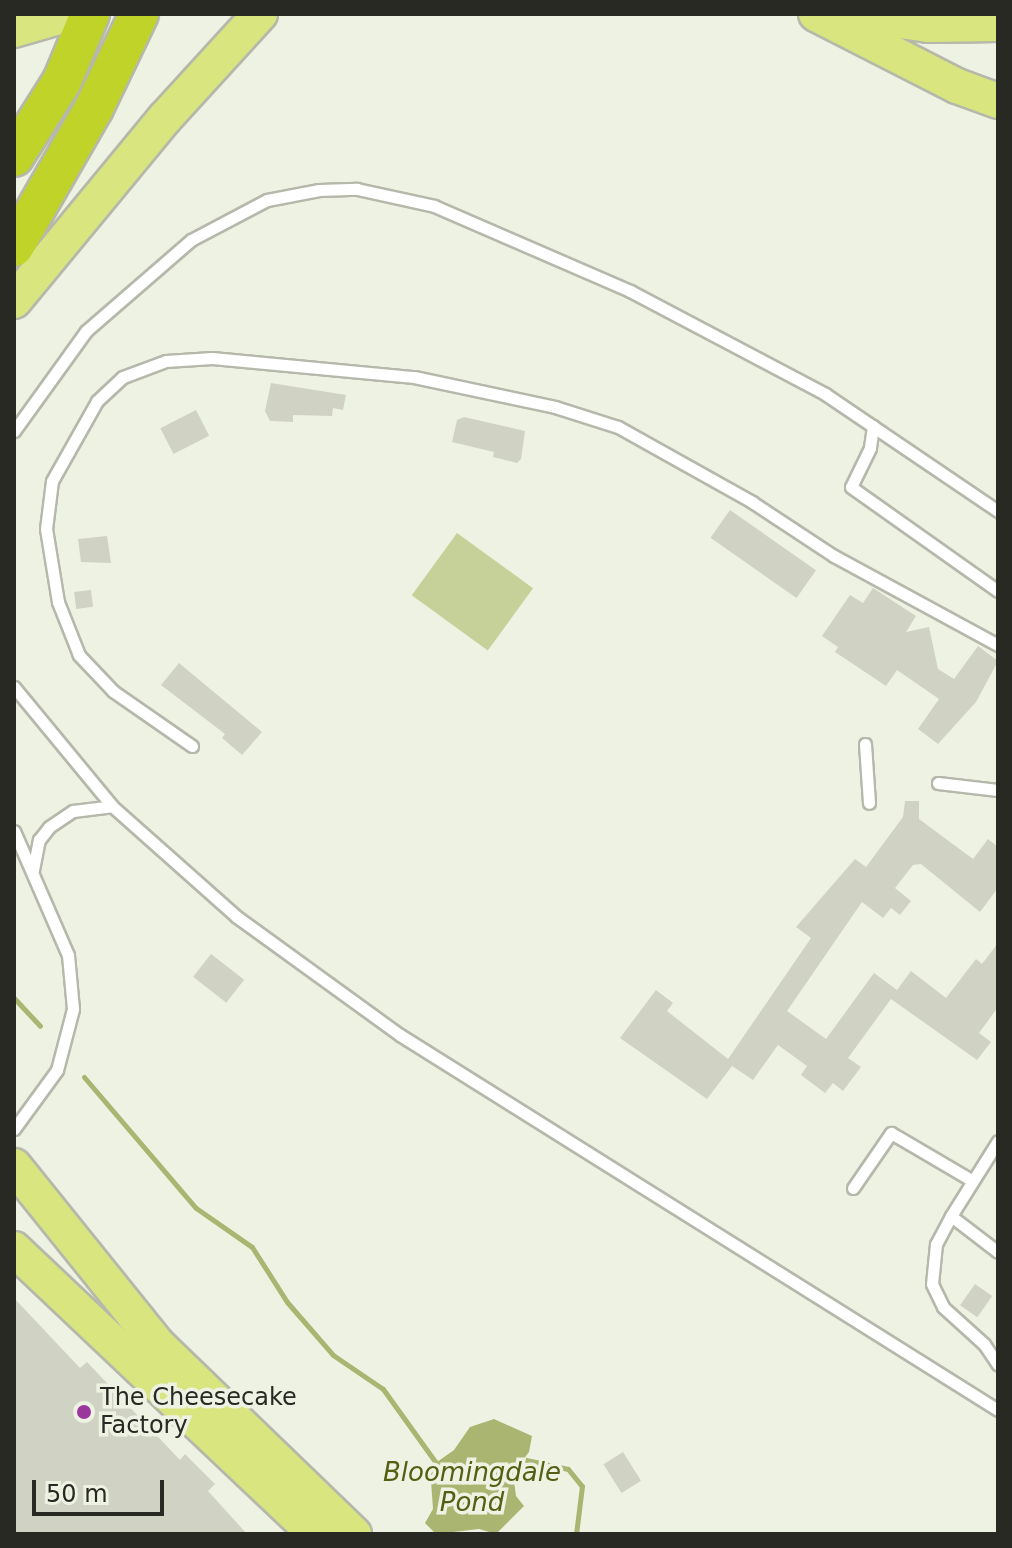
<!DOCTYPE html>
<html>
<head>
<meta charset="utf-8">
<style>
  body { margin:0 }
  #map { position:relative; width:1012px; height:1548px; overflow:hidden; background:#eef2e3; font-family:"DejaVu Sans",sans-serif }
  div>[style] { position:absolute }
  .green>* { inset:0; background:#c6d099; transform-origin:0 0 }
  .water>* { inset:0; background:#aab571 }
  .stream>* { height:5px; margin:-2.5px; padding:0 2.5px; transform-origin:2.5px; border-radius:2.5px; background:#aab571 }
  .building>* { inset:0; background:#d0d3c4; transform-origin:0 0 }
  .roads { filter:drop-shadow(2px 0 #b5b8aa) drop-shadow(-2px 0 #b5b8aa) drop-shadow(0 2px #b5b8aa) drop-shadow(0 -2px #b5b8aa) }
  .lane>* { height:11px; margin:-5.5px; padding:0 5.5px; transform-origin:5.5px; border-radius:5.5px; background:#fff }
  .primary>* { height:34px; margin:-17px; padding:0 17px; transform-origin:17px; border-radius:17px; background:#d9e57e }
  .highway>* { height:38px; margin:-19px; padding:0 19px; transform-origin:19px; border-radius:19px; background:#c0d328 }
  .dots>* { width:22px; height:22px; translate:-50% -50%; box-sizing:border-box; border:4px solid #eef2e3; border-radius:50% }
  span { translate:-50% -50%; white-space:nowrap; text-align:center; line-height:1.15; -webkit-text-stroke:7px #eef2e3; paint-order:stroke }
  .poi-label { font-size:24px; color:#282923 }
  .left { translate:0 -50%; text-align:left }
  .water-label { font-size:26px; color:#555e11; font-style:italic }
  .frame { position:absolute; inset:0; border:16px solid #282923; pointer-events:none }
  .scale { position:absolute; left:32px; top:1480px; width:132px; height:36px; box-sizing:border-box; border:4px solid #282923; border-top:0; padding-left:10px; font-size:24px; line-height:28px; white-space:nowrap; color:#282923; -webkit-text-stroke:6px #eef2e3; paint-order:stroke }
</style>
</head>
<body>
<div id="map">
  <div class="green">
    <i style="left:457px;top:533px;width:94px;height:77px;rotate:36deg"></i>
  </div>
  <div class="water">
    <i style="clip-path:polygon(494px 1419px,532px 1436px,529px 1452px,513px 1473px,516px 1496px,524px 1506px,496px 1534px,479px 1529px,436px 1534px,425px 1523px,433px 1509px,430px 1467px,454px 1450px,470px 1427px)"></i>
  </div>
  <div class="stream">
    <i style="left:14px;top:998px;width:38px;rotate:47deg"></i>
    <i style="left:84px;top:1077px;width:172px;rotate:49.5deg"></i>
    <i style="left:196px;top:1208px;width:68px;rotate:34.9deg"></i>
    <i style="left:252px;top:1247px;width:65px;rotate:57.5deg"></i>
    <i style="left:287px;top:1302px;width:70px;rotate:49deg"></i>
    <i style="left:333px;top:1355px;width:60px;rotate:34.2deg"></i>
    <i style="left:383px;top:1389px;width:96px;rotate:54.3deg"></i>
    <i style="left:517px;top:1458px;width:52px;rotate:12.2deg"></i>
    <i style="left:568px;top:1469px;width:22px;rotate:51deg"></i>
    <i style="left:582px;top:1486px;width:48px;rotate:97.1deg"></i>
  </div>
  <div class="building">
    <i style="clip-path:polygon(271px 383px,346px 395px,343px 410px,333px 408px,332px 416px,293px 415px,293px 422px,270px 421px,265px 411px)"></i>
    <i style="left:196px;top:410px;width:29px;height:40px;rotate:63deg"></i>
    <i style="clip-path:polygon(464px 417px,525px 431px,521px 459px,517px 463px,493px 457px,494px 452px,452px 442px,457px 420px)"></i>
    <i style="left:730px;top:510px;width:105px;height:34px;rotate:35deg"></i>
    <i style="clip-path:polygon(107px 536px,111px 563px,81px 562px,78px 539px)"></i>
    <i style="clip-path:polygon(873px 588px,916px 616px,906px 632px,929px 627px,938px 669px,954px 679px,978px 646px,998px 661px,976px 702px,938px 744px,918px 729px,939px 699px,897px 670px,886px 686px,835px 652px,838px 647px,822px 636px,850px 595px,863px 603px)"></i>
    <i style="left:91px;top:590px;width:17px;height:17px;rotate:83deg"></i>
    <i style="clip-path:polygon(179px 663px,262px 732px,242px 755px,222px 738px,225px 734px,161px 685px)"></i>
    <i style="clip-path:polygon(905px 801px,919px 801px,919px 819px,973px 859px,988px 839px,998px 847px,998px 888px,980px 912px,921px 864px,913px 865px,895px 888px,911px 901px,900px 915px,891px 908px,883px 918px,862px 902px,787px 1011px,826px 1039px,874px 973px,897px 990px,911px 971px,946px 998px,976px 959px,982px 964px,998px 943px,998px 1007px,979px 1033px,991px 1042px,977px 1060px,891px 999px,848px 1058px,861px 1067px,843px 1091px,833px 1083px,825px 1093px,801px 1075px,807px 1066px,778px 1045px,753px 1080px,732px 1066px,707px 1099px,620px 1038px,656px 990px,673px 1003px,667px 1011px,728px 1059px,811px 938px,796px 927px,855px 859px,866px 867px,903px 817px)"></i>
    <i style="left:211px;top:954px;width:42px;height:29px;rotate:38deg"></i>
    <i style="left:975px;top:1284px;width:21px;height:26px;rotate:35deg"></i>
    <i style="clip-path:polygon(14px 1298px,80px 1368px,87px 1362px,180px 1460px,185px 1454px,215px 1484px,208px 1491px,247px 1534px,14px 1534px)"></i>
    <i style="left:623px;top:1452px;width:34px;height:23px;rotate:58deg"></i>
  </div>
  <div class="roads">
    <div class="lane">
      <i style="left:873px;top:426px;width:22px;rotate:98deg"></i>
      <i style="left:870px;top:448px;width:43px;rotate:116deg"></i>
      <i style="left:851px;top:487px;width:180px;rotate:35.3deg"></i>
      <i style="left:14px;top:431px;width:123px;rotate:-54.2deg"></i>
      <i style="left:86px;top:331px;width:139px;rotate:-40.9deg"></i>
      <i style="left:191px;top:240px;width:86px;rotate:-27.8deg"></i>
      <i style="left:267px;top:200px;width:53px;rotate:-10.9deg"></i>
      <i style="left:319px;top:190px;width:38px;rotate:-2deg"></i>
      <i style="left:357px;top:189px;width:79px;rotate:12.4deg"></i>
      <i style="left:434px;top:206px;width:214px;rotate:23.4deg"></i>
      <i style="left:630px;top:291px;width:221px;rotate:27.8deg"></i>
      <i style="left:825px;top:394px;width:209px;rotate:34.1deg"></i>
      <i style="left:14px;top:687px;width:154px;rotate:50.5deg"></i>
      <i style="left:112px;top:806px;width:167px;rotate:41.6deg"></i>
      <i style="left:237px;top:917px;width:201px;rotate:35.9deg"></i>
      <i style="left:400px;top:1035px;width:706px;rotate:32.09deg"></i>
      <i style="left:865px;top:744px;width:59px;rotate:86.1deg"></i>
      <i style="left:192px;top:746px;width:96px;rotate:-145.2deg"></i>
      <i style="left:113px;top:691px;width:50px;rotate:-133.4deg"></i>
      <i style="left:79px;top:655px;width:57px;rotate:-111.6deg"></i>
      <i style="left:58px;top:602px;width:74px;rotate:-99.3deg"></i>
      <i style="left:46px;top:529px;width:48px;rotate:-82.9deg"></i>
      <i style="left:52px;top:481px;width:92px;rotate:-60.6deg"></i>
      <i style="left:97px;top:401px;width:35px;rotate:-43deg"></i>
      <i style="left:123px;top:377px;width:46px;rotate:-20.4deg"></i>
      <i style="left:166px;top:361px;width:46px;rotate:-3.7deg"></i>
      <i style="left:212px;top:358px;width:203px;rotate:5.4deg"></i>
      <i style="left:414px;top:377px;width:144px;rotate:12deg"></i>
      <i style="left:555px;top:407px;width:66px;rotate:17.6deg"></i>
      <i style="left:618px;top:427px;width:154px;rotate:29.2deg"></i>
      <i style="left:752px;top:502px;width:98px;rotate:33.4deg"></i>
      <i style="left:834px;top:556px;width:187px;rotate:28.5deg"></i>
      <i style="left:938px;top:783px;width:60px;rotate:6.7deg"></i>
      <i style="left:14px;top:831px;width:135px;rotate:66.5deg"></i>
      <i style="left:68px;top:955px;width:54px;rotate:84.7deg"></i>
      <i style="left:73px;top:1009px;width:63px;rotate:104.7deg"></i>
      <i style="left:57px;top:1070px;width:73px;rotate:126.1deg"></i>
      <i style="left:33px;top:870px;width:31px;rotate:-79deg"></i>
      <i style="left:39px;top:840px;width:16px;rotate:-52deg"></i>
      <i style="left:49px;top:827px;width:29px;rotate:-34deg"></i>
      <i style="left:73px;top:811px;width:39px;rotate:-7deg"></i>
      <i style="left:998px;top:1141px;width:89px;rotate:122.1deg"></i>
      <i style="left:951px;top:1216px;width:59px;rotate:37.5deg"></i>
      <i style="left:853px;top:1188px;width:67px;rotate:-55.4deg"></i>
      <i style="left:891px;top:1133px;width:93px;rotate:30.4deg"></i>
      <i style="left:951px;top:1216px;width:32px;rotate:118deg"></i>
      <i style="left:936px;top:1244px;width:40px;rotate:95.7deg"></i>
      <i style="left:932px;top:1284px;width:25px;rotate:64deg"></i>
      <i style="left:943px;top:1307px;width:55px;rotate:42.1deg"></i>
      <i style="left:984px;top:1344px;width:25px;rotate:56deg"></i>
    </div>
    <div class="primary">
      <i style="left:816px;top:14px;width:158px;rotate:27.1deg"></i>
      <i style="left:957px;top:86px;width:44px;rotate:20.1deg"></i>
      <i style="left:852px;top:14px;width:77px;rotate:8.2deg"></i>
      <i style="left:928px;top:25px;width:70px;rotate:-0.8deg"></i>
      <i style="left:14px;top:30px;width:57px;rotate:-16.2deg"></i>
      <i style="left:14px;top:301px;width:237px;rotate:-50.5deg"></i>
      <i style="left:165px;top:118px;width:141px;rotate:-47.6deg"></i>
      <i style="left:14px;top:1166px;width:228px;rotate:51.2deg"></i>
      <i style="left:157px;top:1344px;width:274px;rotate:44deg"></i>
      <i style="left:14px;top:1249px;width:415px;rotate:43.4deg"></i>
    </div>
    <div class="highway">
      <i style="left:14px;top:157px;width:90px;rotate:-57.7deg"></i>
      <i style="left:62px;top:81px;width:73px;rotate:-67.3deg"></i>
      <i style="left:14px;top:247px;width:160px;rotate:-60.1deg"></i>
      <i style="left:94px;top:108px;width:104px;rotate:-64.4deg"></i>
    </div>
  </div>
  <div class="dots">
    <i style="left:84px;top:1412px;background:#9a379d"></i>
  </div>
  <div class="poi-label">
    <span class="left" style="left:100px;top:1412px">The Cheesecake<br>Factory</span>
  </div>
  <div class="water-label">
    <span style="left:472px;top:1488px">Bloomingdale<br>Pond</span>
  </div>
  <div class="frame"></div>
  <div class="scale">50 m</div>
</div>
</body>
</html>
